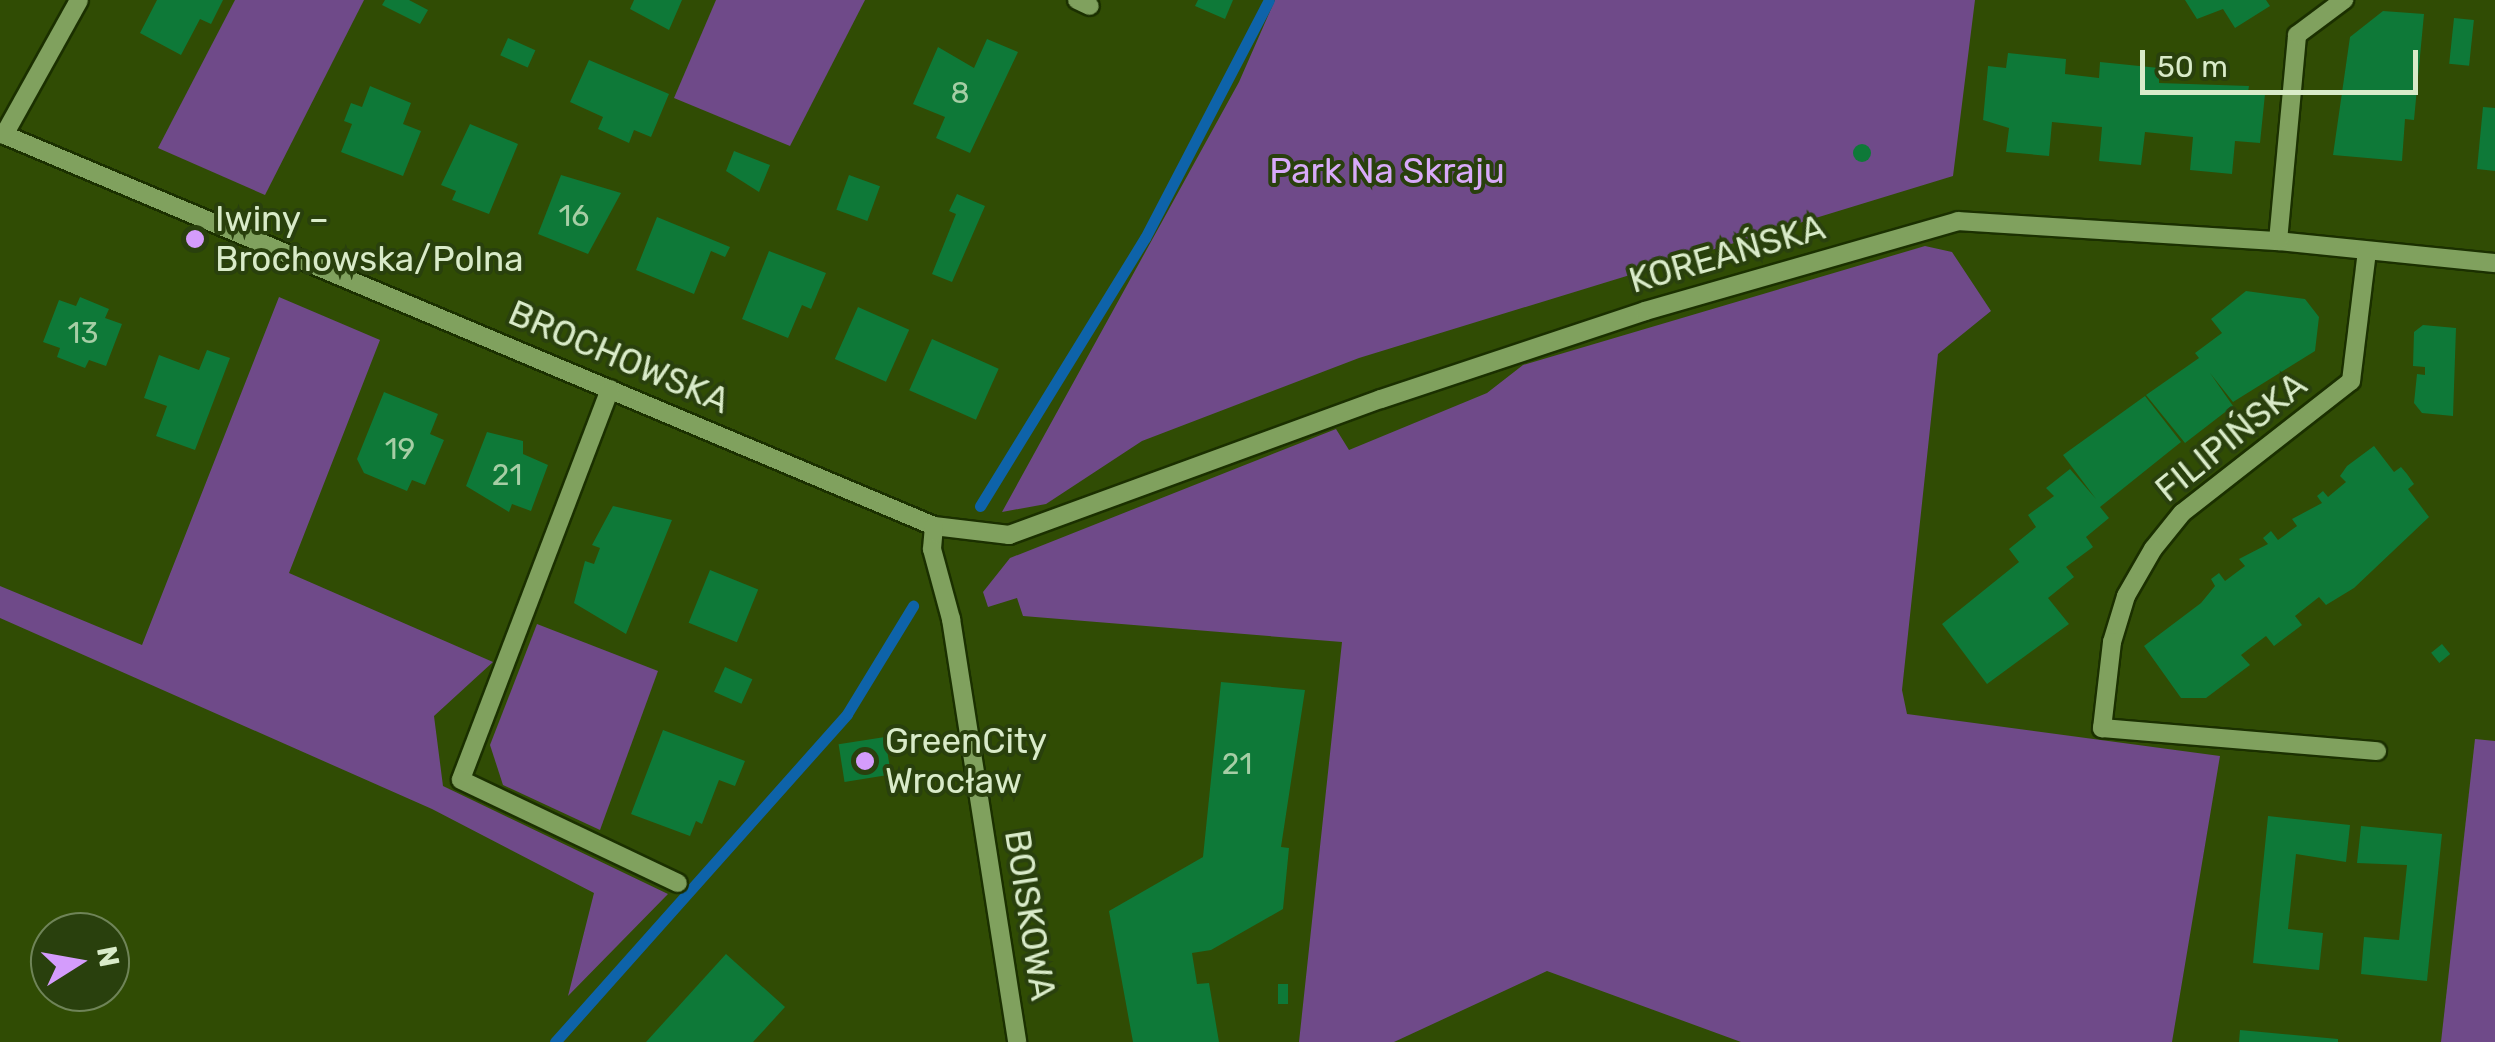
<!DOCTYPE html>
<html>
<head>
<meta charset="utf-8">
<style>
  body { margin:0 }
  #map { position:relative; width:2495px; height:1042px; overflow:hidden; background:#304c04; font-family:Rubik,sans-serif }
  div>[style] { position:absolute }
  .green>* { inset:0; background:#6f4a89 }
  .stream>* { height:11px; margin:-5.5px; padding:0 5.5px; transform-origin:5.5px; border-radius:5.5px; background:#0e63a9 }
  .building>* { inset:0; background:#0e7938; transform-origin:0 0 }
  .round { border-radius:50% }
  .roads { filter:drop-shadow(2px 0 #1b3000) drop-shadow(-2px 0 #1b3000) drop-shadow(0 2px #1b3000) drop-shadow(0 -2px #1b3000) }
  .minor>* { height:18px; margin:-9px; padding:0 9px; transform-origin:9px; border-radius:9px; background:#80a15e }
  .dots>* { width:28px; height:28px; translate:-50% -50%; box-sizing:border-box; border:5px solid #29400d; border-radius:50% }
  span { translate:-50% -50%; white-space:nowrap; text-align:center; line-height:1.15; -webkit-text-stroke:8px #29400d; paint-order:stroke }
  .number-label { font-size:30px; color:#a6cea5 }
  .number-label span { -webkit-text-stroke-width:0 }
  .park-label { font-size:35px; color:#d8aaf9 }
  .poi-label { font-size:35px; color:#d9ebc9 }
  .left { translate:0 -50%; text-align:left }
  .street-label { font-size:35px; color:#d9ebc9 }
  .north { position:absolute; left:30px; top:912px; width:100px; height:100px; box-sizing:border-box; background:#29400d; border:2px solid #6f8458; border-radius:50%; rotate:79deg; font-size:28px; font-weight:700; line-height:40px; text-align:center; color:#d9ebc9 }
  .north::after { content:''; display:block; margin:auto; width:35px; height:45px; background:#d49cfc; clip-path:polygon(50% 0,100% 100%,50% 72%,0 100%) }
  .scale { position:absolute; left:2140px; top:50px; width:278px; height:45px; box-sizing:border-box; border:5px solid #d9ebc9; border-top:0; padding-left:12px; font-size:30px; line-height:35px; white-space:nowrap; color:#d9ebc9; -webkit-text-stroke:8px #29400d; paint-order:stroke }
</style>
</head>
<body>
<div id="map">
  <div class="green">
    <i style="clip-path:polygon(235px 0,364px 0,265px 195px,158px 148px)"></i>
    <i style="clip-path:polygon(716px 0,865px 0,790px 146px,674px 98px)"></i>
    <i style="clip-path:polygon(1275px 0,1975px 0,1953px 176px,1359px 358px,1142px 441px,1046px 504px,1002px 512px,1239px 82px)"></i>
    <i style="clip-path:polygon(1925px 246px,1952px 252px,1991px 311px,1938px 354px,1902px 690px,1907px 714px,2220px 756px,2172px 1042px,1741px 1042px,1547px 971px,1394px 1042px,1299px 1042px,1342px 642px,1023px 616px,1017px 598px,988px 607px,983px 592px,1010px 558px,1336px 429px,1349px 450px,1487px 393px,1523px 365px)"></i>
    <i style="clip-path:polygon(279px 297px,380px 340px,289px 573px,493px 662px,434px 716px,443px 786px,668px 894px,568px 996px,594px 893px,432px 809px,0 618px,0 586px,142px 645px)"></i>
    <i style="clip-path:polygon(537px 624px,658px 671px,600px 830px,503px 785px,490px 745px)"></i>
    <i style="clip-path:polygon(2475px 739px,2495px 741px,2495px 1042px,2441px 1042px)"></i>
  </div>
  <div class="stream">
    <i style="left:980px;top:506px;width:315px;rotate:-58.4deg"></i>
    <i style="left:1145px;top:238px;width:268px;rotate:-62.5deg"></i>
    <i style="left:555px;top:1042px;width:439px;rotate:-48.3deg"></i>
    <i style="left:847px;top:714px;width:127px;rotate:-58.6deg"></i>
  </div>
  <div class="building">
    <i style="clip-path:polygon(157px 0,223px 0,211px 24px,200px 19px,181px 55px,140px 33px)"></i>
    <i style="clip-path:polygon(385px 0,409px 0,428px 10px,420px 24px,382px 5px)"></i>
    <i style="clip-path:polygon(634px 0,682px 0,669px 30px,630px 9px)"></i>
    <i style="clip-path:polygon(1198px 0,1233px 0,1225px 19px,1195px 6px)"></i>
    <i style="clip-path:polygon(2185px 0,2266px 0,2270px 6px,2235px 28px,2223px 9px,2197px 19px)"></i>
    <i style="clip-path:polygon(2383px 11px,2424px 14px,2414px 120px,2405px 119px,2402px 161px,2333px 155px,2350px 37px)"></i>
    <i style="left:2454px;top:18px;width:20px;height:46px;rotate:6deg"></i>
    <i style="left:508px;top:38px;width:30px;height:19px;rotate:24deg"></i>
    <i style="clip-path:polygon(987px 39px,1018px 52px,970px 153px,936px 138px,945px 117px,913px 104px,938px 47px,974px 68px)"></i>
    <i style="clip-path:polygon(2008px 53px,2066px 59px,2065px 74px,2099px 78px,2100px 62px,2159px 68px,2159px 83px,2249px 86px,2248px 92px,2265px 94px,2260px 143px,2235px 141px,2232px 174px,2190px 170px,2193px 137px,2145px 132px,2141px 165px,2099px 161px,2102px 127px,2052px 122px,2049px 156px,2006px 152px,2009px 128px,1983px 120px,1988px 66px,2006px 68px)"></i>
    <i style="clip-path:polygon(589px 60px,669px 94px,651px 137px,634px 130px,629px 143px,598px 129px,603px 117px,570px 102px)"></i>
    <i style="clip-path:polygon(370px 86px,411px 103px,403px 124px,421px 131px,403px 176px,341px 152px,352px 124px,344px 121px,351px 103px,362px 107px)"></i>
    <i style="clip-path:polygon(2483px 107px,2495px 108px,2495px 171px,2477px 169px)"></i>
    <i style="clip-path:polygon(470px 124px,518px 144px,489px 214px,452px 200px,456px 191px,441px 185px)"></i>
    <i class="round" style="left:1853px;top:144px;width:18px;height:18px"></i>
    <i style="clip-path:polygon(734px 151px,770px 165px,759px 192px,726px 171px)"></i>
    <i style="clip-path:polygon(561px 175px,621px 193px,588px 254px,538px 234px)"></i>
    <i style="left:849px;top:175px;width:33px;height:37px;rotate:20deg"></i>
    <i style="clip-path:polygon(957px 194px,985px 206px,952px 282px,932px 274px,956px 214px,949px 211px)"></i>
    <i style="clip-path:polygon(657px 217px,730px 247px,725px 257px,711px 251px,694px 294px,636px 270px)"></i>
    <i style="clip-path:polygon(769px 251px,826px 273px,811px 309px,802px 305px,788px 338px,742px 319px)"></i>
    <i style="clip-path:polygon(2246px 291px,2305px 299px,2319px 317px,2315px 351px,2233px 402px,2210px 373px,2233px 406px,2185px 443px,2146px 395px,2199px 358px,2195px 353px,2222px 333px,2211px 319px)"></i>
    <i style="clip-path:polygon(80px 297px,109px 309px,105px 318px,122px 324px,106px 366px,89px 360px,85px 368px,57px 357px,60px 348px,43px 342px,59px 300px,76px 306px)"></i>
    <i style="left:858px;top:307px;width:56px;height:57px;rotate:24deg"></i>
    <i style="clip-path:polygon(2423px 325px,2456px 328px,2453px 416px,2422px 413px,2414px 403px,2417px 374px,2425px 375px,2425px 367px,2413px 366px,2414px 332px)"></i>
    <i style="left:932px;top:339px;width:73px;height:56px;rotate:24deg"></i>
    <i style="clip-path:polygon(207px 350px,230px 358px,195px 450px,156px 436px,167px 406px,144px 398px,159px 355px,199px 370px)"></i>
    <i style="clip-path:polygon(384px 392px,438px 414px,430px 434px,444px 440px,425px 485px,412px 480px,407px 491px,364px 473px,357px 459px)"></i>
    <i style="clip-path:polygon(2145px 396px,2181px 442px,2100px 507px,2109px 518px,2086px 537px,2093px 547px,2066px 567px,2074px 577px,2048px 598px,2069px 624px,1987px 684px,1942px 624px,2019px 562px,2009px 549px,2036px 527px,2028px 515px,2054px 496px,2046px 488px,2070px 469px,2096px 499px,2063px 455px)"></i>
    <i style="clip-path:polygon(487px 432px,523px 441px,523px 454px,548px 465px,531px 511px,512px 504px,509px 512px,466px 486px)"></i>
    <i style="clip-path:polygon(2374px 446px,2394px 472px,2401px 467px,2407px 474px,2414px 484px,2408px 489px,2429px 517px,2354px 588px,2326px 605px,2319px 597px,2295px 616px,2302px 625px,2274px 646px,2266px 636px,2241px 655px,2250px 665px,2206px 698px,2181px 698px,2144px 646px,2201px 603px,2215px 586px,2211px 579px,2219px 573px,2225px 581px,2245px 566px,2239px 559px,2268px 544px,2263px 538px,2271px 531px,2278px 540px,2297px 526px,2292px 519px,2322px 503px,2317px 496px,2323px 491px,2328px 497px,2346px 482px,2340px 476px,2347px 466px)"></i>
    <i style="clip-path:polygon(613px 506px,672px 520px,626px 634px,574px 603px,585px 561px,594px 564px,600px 548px,592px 545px)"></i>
    <i style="left:710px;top:570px;width:52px;height:57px;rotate:22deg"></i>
    <i style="left:2442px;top:644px;width:13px;height:14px;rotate:51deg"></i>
    <i style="left:725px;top:667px;width:30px;height:27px;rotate:24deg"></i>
    <i style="clip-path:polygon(1221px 682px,1305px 690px,1281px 847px,1289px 848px,1283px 909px,1211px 950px,1192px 953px,1197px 984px,1209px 983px,1219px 1042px,1133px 1042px,1109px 911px,1203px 857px)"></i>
    <i style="clip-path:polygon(663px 730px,745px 761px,735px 786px,719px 780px,702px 824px,696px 821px,690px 836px,631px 814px)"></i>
    <i style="left:885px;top:737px;width:38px;height:47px;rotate:81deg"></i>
    <i style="clip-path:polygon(2268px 816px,2350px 825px,2346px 862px,2296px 854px,2288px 929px,2323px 933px,2319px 970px,2253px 963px)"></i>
    <i style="clip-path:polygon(2361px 826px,2442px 834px,2427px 981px,2361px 974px,2364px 937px,2399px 940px,2407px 865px,2357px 863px)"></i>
    <i style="clip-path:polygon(726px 954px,785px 1007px,753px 1042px,646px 1042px)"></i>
    <i style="left:1278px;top:984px;width:10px;height:20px"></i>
    <i style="clip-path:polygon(2240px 1030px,2338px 1039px,2338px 1042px,2239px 1042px)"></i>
  </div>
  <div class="roads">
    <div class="minor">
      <i style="left:1077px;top:0;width:14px;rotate:25deg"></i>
      <i style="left:0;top:133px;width:1013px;rotate:22.82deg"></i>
      <i style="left:934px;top:526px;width:76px;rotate:6.8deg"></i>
      <i style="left:1009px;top:535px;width:396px;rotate:-20.1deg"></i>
      <i style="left:1381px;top:399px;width:278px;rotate:-18.4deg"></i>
      <i style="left:1645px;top:311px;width:326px;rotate:-16deg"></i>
      <i style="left:1958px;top:221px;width:321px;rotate:3.6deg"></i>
      <i style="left:2278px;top:241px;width:218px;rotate:5.8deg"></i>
      <i style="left:4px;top:135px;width:154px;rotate:-60.9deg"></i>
      <i style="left:2278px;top:241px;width:207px;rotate:-84.7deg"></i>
      <i style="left:2297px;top:35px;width:59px;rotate:-36.7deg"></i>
      <i style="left:2367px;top:251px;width:131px;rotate:97deg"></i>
      <i style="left:2351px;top:381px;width:214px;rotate:142deg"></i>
      <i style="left:2182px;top:513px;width:46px;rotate:128.9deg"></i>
      <i style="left:2153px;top:549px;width:54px;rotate:119.9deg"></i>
      <i style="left:2126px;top:596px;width:48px;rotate:106.9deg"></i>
      <i style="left:2112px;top:642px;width:87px;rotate:96.6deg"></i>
      <i style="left:2102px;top:728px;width:276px;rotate:4.8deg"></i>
      <i style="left:610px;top:389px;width:418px;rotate:110.9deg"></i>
      <i style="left:461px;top:780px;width:240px;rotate:25.4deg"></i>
      <i style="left:934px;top:526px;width:23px;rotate:95deg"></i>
      <i style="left:932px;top:549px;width:73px;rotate:74.8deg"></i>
      <i style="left:951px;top:619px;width:428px;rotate:81.1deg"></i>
    </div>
  </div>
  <div class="dots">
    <i style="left:195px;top:239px;background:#d49cfc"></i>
    <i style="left:865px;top:761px;background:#d49cfc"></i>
  </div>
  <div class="number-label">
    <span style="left:960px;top:93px">8</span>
    <span style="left:574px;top:216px">16</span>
    <span style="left:83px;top:333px">13</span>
    <span style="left:400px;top:449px">19</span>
    <span style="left:507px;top:475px">21</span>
    <span style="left:1237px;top:764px">21</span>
  </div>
  <div class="park-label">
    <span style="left:1387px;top:171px">Park Na Skraju</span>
  </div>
  <div class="poi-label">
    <span class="left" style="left:215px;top:239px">Iwiny –<br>Brochowska/Polna</span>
    <span class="left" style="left:885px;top:761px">GreenCity<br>Wrocław</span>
  </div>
  <div class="street-label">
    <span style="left:1727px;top:254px;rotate:-16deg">KOREAŃSKA</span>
    <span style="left:619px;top:357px;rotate:23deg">BROCHOWSKA</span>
    <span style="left:2231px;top:437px;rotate:-39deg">FILIPIŃSKA</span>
    <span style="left:1030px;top:915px;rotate:81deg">BOISKOWA</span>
  </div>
  <div class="north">N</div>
  <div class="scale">50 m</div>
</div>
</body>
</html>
